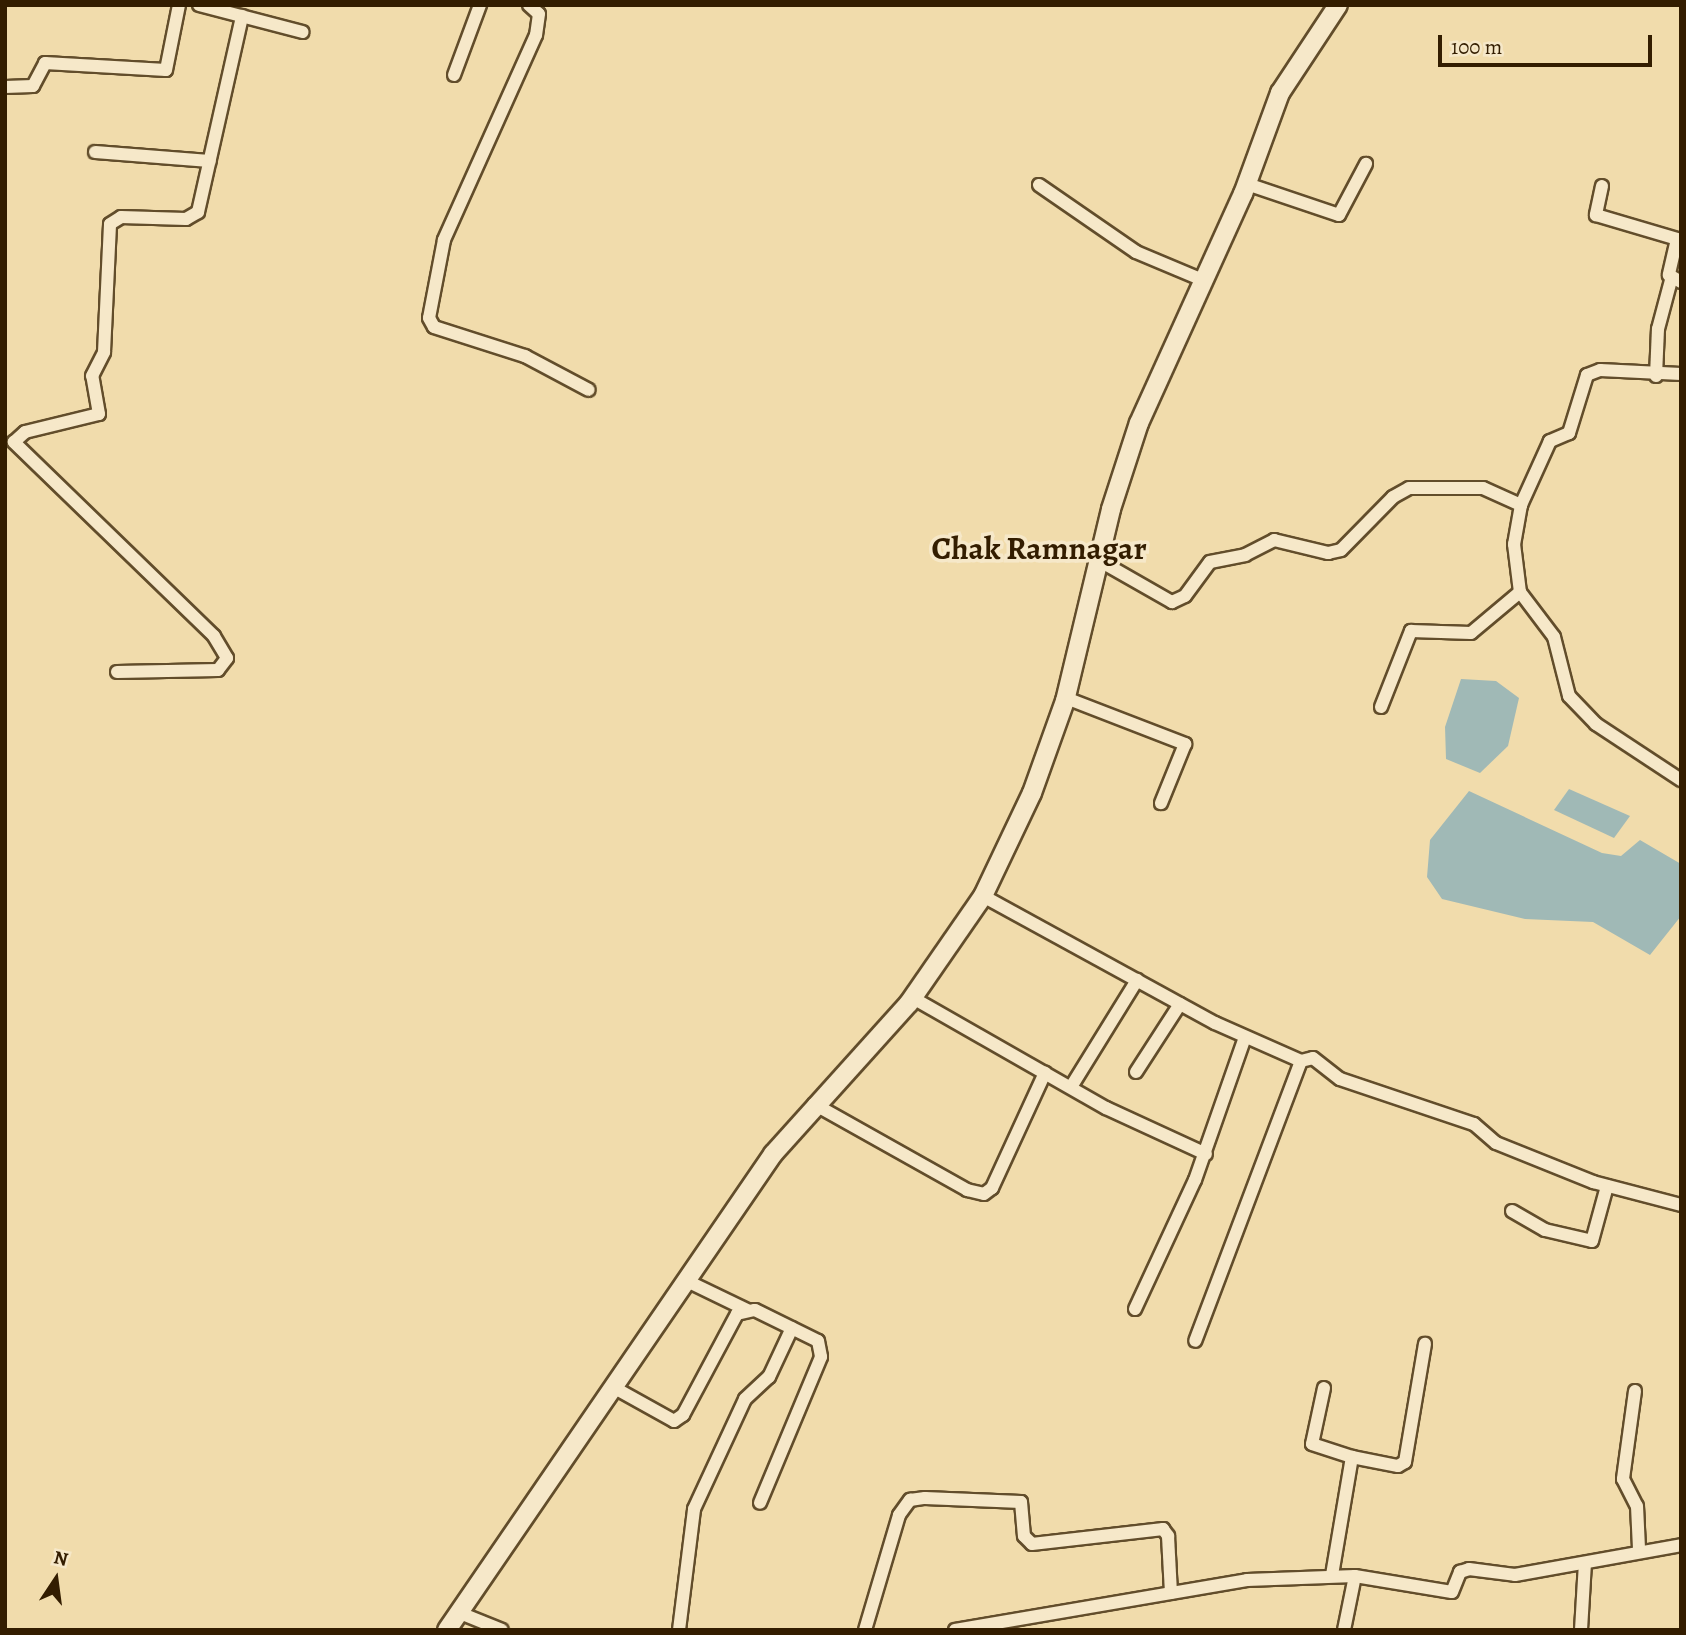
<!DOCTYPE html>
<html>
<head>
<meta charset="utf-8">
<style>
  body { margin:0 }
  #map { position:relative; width:1686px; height:1635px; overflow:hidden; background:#f1dcac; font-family:Alegreya,serif }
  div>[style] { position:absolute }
  .water>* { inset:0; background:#a0b9b6 }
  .roads { filter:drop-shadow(2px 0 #624d2b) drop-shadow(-2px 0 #624d2b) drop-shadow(0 2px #624d2b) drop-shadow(0 -2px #624d2b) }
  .street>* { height:12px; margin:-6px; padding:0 6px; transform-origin:6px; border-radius:6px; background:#f6e8c9 }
  .secondary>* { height:18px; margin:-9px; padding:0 9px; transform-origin:9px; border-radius:9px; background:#f6e8c9 }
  span { translate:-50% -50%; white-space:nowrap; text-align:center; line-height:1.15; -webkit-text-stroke:7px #f6e8c9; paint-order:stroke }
  .district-label { font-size:32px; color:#331d00; font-weight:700 }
  .frame { position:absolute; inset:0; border:7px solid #331d00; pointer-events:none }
  .north { position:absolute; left:21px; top:1544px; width:70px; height:70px; -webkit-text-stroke:5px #f6e8c9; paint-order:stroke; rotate:13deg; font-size:19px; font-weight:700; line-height:28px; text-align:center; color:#331d00 }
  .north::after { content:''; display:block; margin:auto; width:24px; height:32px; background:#331d00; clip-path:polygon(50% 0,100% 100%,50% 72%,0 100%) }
  .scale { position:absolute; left:1438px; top:35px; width:214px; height:32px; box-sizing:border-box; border:4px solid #331d00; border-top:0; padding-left:9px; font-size:21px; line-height:24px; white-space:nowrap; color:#331d00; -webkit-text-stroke:5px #f6e8c9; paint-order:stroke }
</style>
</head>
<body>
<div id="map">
  <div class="water">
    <i style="clip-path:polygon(1461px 679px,1496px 681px,1519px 698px,1508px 746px,1480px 773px,1446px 759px,1445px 727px)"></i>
    <i style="clip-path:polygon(1569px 789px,1630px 816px,1614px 838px,1554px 810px)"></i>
    <i style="clip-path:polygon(1469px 791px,1602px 853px,1621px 856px,1640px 840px,1681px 864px,1681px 916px,1650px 955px,1593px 922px,1525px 919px,1442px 899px,1427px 877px,1430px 840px)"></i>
  </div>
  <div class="roads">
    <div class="street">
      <i style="left:199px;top:5px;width:107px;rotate:14.6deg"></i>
      <i style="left:529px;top:5px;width:13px;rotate:42deg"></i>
      <i style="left:539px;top:14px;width:21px;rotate:98deg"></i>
      <i style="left:536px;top:35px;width:225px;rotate:114.2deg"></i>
      <i style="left:444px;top:240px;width:79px;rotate:100.9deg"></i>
      <i style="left:429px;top:318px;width:10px;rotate:61deg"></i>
      <i style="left:434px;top:327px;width:96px;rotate:17.7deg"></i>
      <i style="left:525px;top:356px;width:72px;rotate:28deg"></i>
      <i style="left:454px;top:75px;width:75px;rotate:-69.6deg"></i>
      <i style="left:5px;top:87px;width:28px;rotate:-2deg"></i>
      <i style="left:33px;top:86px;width:26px;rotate:-62deg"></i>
      <i style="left:45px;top:63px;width:121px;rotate:3.3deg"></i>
      <i style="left:166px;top:70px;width:66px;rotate:-78.7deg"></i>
      <i style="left:95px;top:152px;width:115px;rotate:4.5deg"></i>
      <i style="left:1247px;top:184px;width:97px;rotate:18.6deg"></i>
      <i style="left:1339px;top:215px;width:58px;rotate:-62.1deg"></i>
      <i style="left:1039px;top:185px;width:118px;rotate:34.6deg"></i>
      <i style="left:1136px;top:252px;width:73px;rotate:22.7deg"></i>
      <i style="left:1602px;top:186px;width:30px;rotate:102deg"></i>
      <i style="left:1596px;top:215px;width:84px;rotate:16.5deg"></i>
      <i style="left:1677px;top:239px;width:37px;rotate:103deg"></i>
      <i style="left:1669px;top:275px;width:14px;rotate:30deg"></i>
      <i style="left:1681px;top:374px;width:81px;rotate:-177.2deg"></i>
      <i style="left:1600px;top:370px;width:14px;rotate:159deg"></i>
      <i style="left:1587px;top:375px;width:61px;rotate:107.2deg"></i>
      <i style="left:1569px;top:433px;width:21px;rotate:157deg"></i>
      <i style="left:1550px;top:441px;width:70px;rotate:114.4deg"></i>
      <i style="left:1521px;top:505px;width:40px;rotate:100deg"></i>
      <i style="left:1514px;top:544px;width:48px;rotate:82.9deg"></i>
      <i style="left:1520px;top:592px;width:56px;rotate:52.9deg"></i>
      <i style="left:1554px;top:637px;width:61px;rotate:75.7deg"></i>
      <i style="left:1569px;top:696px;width:39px;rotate:46deg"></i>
      <i style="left:1596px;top:724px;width:102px;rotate:33.4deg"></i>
      <i style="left:1656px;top:376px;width:47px;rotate:-87.6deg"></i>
      <i style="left:1658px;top:329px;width:51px;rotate:-75.1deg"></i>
      <i style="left:1100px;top:561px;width:83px;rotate:29.7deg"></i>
      <i style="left:1172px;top:602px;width:14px;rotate:-25deg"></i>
      <i style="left:1185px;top:596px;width:42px;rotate:-53.7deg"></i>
      <i style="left:1210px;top:562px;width:36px;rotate:-11deg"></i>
      <i style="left:1245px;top:555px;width:33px;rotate:-27deg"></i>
      <i style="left:1274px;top:540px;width:56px;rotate:13.5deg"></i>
      <i style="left:1328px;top:553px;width:13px;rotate:-13deg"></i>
      <i style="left:1341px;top:550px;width:74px;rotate:-45.5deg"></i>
      <i style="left:1393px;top:497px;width:18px;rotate:-29deg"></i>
      <i style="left:1409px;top:488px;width:74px"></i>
      <i style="left:1483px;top:488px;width:42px;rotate:24.1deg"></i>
      <i style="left:117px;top:672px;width:101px;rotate:-1.1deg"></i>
      <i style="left:218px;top:670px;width:15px;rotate:-53deg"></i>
      <i style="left:227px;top:658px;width:26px;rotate:-121deg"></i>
      <i style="left:214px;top:636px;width:279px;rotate:-135.9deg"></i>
      <i style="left:14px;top:442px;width:15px;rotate:-42deg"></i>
      <i style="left:25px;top:432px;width:76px;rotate:-13.7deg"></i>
      <i style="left:99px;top:414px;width:39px;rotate:-100deg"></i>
      <i style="left:92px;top:376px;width:27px;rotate:-63deg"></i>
      <i style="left:104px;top:352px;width:128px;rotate:-87.3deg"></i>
      <i style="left:110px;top:224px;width:13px;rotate:-32deg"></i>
      <i style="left:121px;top:217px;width:65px;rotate:1.8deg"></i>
      <i style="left:186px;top:219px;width:14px;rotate:-30deg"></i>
      <i style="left:198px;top:212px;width:201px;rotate:-77.3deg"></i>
      <i style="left:1066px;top:698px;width:128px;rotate:21.1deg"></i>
      <i style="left:1185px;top:744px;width:64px;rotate:112.1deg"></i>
      <i style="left:1381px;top:707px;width:82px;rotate:-68.5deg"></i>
      <i style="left:1411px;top:631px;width:60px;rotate:1.9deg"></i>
      <i style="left:1471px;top:633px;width:64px;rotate:-39.9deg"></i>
      <i style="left:983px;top:896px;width:264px;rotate:28.7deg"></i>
      <i style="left:1215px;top:1023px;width:94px;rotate:23.8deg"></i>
      <i style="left:1301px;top:1061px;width:299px;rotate:110.7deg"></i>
      <i style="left:913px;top:998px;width:222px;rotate:29.7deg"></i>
      <i style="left:1106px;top:1108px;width:110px;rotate:24.7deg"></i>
      <i style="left:1301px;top:1061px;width:12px;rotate:-14deg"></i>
      <i style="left:1313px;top:1058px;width:34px;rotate:38deg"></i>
      <i style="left:1340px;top:1079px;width:141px;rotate:18.6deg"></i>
      <i style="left:1474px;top:1124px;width:29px;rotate:41deg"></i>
      <i style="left:1496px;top:1143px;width:105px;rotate:21.9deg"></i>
      <i style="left:1593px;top:1182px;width:91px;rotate:14.6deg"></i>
      <i style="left:1136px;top:1072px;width:81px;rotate:-57.1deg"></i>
      <i style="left:1071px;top:1087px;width:126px;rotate:-58.3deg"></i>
      <i style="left:814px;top:1104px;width:176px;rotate:29.3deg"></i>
      <i style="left:967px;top:1190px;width:17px;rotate:13deg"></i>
      <i style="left:984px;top:1194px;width:10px;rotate:-37deg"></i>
      <i style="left:992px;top:1188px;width:127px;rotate:-65.3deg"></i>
      <i style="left:1512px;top:1211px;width:38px;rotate:30deg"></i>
      <i style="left:1545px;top:1230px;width:48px;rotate:13.2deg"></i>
      <i style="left:1592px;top:1241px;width:57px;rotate:-74.7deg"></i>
      <i style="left:687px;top:1281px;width:67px;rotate:25.8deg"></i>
      <i style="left:1135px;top:1309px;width:142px;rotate:-65.1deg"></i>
      <i style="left:1195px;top:1180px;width:151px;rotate:-70.7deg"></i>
      <i style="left:613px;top:1387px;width:70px;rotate:29.1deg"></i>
      <i style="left:674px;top:1421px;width:11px;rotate:-34deg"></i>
      <i style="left:683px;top:1415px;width:115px;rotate:-61.9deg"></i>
      <i style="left:737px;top:1314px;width:18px;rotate:-13deg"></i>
      <i style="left:755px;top:1310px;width:70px;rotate:26.2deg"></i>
      <i style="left:818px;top:1341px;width:16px;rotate:79deg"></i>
      <i style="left:821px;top:1357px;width:158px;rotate:112.7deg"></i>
      <i style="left:1324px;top:1388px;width:57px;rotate:102.1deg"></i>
      <i style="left:1312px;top:1444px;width:42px;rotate:18deg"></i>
      <i style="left:1635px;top:1391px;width:89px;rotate:97.8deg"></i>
      <i style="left:1623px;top:1479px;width:30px;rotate:63deg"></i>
      <i style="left:1637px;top:1506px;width:43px;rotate:87.3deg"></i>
      <i style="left:1332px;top:1575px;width:120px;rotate:-80.4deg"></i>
      <i style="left:1352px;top:1457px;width:47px;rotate:11.1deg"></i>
      <i style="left:1398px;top:1466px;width:8px;rotate:-30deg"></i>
      <i style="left:1405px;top:1462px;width:120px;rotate:-80.4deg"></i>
      <i style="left:460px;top:1613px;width:45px;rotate:22deg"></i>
      <i style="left:679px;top:1630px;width:122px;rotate:-82.9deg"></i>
      <i style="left:694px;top:1509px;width:121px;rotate:-65.1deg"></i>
      <i style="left:745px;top:1399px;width:33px;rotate:-43deg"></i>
      <i style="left:769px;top:1377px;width:54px;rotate:-64.9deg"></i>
      <i style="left:865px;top:1630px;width:120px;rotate:-73.5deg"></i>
      <i style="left:899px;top:1515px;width:19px;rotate:-54deg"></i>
      <i style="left:910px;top:1500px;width:15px;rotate:-8deg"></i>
      <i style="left:925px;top:1498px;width:96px;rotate:2.4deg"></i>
      <i style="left:1021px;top:1502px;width:34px;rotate:85deg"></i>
      <i style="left:1024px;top:1536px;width:11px;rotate:45deg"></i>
      <i style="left:1032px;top:1544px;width:132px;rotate:-6.5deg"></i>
      <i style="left:1163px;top:1529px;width:9px;rotate:54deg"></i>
      <i style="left:1168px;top:1536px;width:57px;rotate:87deg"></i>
      <i style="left:955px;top:1630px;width:296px;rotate:-9.7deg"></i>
      <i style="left:1247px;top:1580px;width:108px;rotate:-2.1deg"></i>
      <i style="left:1355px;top:1576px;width:98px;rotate:9.4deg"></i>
      <i style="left:1452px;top:1592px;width:22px;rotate:-68deg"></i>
      <i style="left:1460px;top:1572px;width:9px;rotate:-18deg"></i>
      <i style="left:1469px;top:1569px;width:46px;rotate:7.4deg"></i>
      <i style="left:1515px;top:1575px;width:169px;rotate:-10.2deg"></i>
      <i style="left:1344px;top:1630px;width:55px;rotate:-78.5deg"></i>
      <i style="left:1581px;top:1630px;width:67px;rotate:-86.6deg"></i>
    </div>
    <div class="secondary">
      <i style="left:447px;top:1630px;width:577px;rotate:-55.59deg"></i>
      <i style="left:773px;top:1154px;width:203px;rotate:-48deg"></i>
      <i style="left:909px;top:1003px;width:130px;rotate:-55.3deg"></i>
      <i style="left:983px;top:896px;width:114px;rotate:-64.6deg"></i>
      <i style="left:1032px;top:793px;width:98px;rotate:-70.3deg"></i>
      <i style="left:1065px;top:701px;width:197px;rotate:-76.5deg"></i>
      <i style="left:1111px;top:509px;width:90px;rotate:-72deg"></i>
      <i style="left:1139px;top:423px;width:252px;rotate:-65.6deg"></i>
      <i style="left:1243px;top:194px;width:108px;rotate:-69.9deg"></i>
      <i style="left:1280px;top:93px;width:105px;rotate:-56.6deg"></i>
    </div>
  </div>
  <div class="district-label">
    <span style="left:1039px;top:548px">Chak Ramnagar</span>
  </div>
  <div class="frame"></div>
  <div class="north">N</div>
  <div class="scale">100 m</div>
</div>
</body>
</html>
